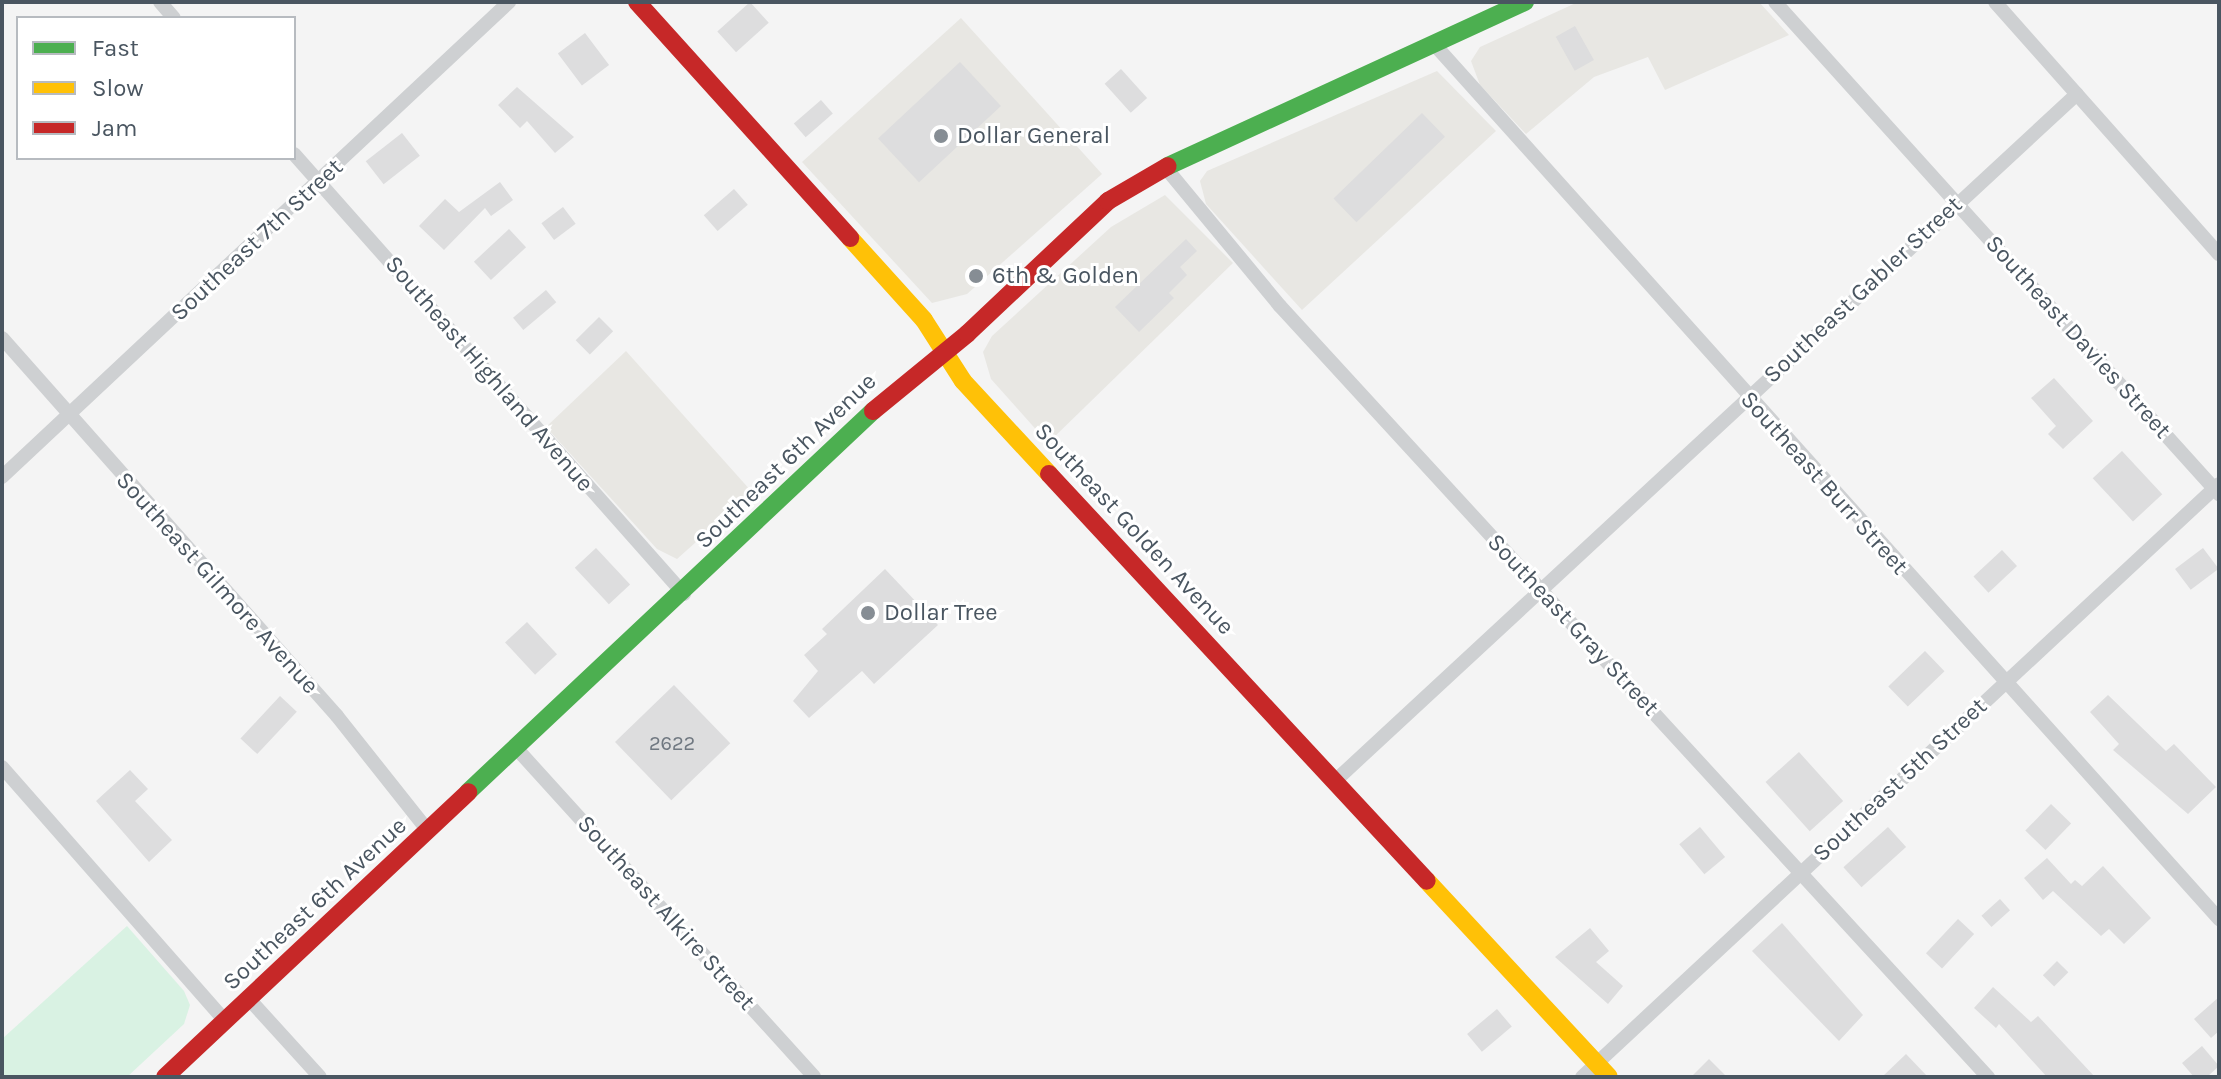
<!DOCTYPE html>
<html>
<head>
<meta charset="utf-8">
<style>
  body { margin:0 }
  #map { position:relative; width:2221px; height:1079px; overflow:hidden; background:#f4f4f4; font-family:Karla,sans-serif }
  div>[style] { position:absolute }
  .commercial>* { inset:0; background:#e8e7e3 }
  .green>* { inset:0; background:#d9f2e3 }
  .building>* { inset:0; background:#ddddde; transform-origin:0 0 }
  .street>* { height:14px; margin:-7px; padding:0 7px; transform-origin:7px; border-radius:7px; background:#ced0d2 }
  .fast>* { height:18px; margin:-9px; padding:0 9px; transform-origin:9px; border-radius:9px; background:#4caf50 }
  .slow>* { height:18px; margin:-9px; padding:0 9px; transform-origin:9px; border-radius:9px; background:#ffc107 }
  .jam>* { height:18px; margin:-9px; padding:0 9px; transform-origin:9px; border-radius:9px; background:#c62828 }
  .dots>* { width:22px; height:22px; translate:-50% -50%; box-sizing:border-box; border:4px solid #fff; border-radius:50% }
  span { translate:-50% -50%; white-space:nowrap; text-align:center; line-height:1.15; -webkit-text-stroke:6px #fff; paint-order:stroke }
  .number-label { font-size:20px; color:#707881 }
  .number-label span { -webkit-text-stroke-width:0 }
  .poi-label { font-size:24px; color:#4a5661 }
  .left { translate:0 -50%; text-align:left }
  .street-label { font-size:24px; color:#4a5661 }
  .frame { position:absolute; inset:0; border:4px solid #4a5661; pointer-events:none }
  .legend { position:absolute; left:16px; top:16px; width:280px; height:144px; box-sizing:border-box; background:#fff; border:2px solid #b7bbc0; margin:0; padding:10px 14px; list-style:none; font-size:24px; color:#4a5661 }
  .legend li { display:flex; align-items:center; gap:16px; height:40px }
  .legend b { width:40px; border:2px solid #b7bbc0 }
</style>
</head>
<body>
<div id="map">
  <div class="commercial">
    <i style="clip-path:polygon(1578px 2px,1759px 2px,1789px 35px,1665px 90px,1648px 57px,1594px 77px,1526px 134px,1480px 85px,1471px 61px,1480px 47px)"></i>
    <i style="clip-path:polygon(961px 18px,1102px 174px,967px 294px,932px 303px,802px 162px)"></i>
    <i style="clip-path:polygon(1437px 71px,1496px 131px,1302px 310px,1206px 204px,1200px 181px,1207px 171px)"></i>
    <i style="clip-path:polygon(1165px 195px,1233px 263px,1048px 443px,991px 379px,983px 352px,992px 336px,1111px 227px)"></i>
    <i style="clip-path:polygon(626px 351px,752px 492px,677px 559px,657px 549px,546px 427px)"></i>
  </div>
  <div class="green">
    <i style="clip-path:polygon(127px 926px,184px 991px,190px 1005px,184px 1024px,127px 1077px,2px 1077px,2px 1039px)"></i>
  </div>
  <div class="building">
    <i style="left:750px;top:2px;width:28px;height:44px;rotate:48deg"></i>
    <i style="left:1575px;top:26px;width:39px;height:22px;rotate:61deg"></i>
    <i style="left:585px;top:33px;width:40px;height:34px;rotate:53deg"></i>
    <i style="left:960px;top:62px;width:60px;height:112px;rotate:47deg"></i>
    <i style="left:1121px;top:69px;width:39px;height:22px;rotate:48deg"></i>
    <i style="clip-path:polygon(517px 87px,574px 137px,555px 153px,527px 121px,520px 128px,498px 105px)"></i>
    <i style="left:821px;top:100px;width:18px;height:36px;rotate:49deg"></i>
    <i style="left:1422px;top:113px;width:33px;height:123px;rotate:46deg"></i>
    <i style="left:402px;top:133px;width:29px;height:46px;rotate:52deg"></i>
    <i style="clip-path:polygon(500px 182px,513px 200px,491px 216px,485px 208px,444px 250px,419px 226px,445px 199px,459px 212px)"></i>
    <i style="left:734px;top:189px;width:21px;height:40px;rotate:49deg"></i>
    <i style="left:563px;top:207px;width:21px;height:27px;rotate:53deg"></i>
    <i style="left:509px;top:229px;width:25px;height:48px;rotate:47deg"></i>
    <i style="clip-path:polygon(1186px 239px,1197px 251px,1180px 267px,1187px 275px,1169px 293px,1174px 298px,1139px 332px,1115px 307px)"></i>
    <i style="left:546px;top:290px;width:16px;height:43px;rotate:50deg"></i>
    <i style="left:599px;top:317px;width:20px;height:33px;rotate:45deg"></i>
    <i style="clip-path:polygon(2054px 378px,2093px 421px,2063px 449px,2048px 434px,2056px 426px,2031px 398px)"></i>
    <i style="left:2122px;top:451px;width:59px;height:40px;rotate:47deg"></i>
    <i style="left:596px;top:548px;width:50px;height:29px;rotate:47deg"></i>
    <i style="left:2203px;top:548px;width:26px;height:35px;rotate:53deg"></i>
    <i style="left:2002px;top:550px;width:22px;height:39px;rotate:47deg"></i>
    <i style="clip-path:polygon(885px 569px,938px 625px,874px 684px,862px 671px,809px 718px,793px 701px,818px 671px,804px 655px,827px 634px,822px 629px)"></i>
    <i style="left:527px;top:622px;width:44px;height:30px;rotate:47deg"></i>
    <i style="left:1925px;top:651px;width:28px;height:51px;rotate:46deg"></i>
    <i style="left:674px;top:685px;width:81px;height:82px;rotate:46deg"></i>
    <i style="clip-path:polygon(2108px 695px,2166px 751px,2174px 744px,2216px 787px,2188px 814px,2113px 750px,2119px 744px,2090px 712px)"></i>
    <i style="left:280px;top:696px;width:23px;height:58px;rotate:43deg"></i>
    <i style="left:1799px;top:752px;width:66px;height:45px;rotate:48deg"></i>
    <i style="clip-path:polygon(130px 770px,148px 789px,135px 801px,172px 840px,149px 862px,96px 801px)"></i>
    <i style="left:2051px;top:804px;width:28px;height:37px;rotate:44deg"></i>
    <i style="left:1700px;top:827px;width:39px;height:27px;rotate:50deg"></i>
    <i style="left:1888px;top:827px;width:27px;height:60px;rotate:48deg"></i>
    <i style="clip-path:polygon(2047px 858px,2071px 884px,2075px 880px,2082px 886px,2103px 866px,2151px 918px,2124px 944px,2109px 929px,2101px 936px,2053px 891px,2043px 900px,2024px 878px)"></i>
    <i style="left:2000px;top:899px;width:15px;height:25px;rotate:48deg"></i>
    <i style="left:1958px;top:919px;width:22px;height:47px;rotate:43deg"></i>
    <i style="clip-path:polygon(1782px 923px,1863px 1015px,1839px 1041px,1752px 951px)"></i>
    <i style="clip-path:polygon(1590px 928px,1609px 951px,1596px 962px,1623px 986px,1608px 1004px,1555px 957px)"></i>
    <i style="left:2057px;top:961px;width:16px;height:20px;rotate:45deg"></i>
    <i style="clip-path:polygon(1993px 987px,2031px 1022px,2038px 1016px,2095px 1077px,2047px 1077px,1999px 1024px,1996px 1028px,1974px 1008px)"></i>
    <i style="clip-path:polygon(2219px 997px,2219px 1031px,2211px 1038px,2194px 1019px)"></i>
    <i style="left:1497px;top:1009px;width:23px;height:39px;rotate:50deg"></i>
    <i style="clip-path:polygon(2202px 1046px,2219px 1066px,2207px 1077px,2194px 1077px,2182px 1063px)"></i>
    <i style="clip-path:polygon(1906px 1054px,1928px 1077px,1882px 1077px)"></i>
    <i style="clip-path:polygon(1709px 1059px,1727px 1077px,1691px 1077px)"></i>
  </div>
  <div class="street">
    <i style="left:160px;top:2px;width:21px;rotate:49deg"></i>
    <i style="left:1775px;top:2px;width:663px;rotate:47.94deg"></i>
    <i style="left:1995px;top:2px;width:337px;rotate:48.4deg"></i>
    <i style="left:1434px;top:44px;width:1176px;rotate:48.1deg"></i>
    <i style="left:294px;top:154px;width:588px;rotate:48.45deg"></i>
    <i style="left:1165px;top:167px;width:180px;rotate:50.4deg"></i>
    <i style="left:1280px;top:306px;width:1047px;rotate:47.44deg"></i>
    <i style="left:2px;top:338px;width:505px;rotate:48.45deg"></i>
    <i style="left:337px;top:716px;width:147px;rotate:51.6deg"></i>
    <i style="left:2px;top:477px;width:695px;rotate:-43.13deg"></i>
    <i style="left:517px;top:749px;width:442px;rotate:47.8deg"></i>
    <i style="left:2px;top:767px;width:338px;rotate:48.7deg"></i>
    <i style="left:1335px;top:781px;width:1011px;rotate:-42.8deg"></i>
    <i style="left:249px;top:999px;width:105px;rotate:47.7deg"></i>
    <i style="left:1582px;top:1077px;width:870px;rotate:-42.95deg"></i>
  </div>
  <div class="fast">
    <i style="left:1168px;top:166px;width:393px;rotate:-24.7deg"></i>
    <i style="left:468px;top:792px;width:556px;rotate:-43.25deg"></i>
  </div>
  <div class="slow">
    <i style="left:850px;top:238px;width:110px;rotate:47.9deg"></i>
    <i style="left:924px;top:320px;width:72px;rotate:57.4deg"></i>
    <i style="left:963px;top:381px;width:127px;rotate:47.2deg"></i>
    <i style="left:1427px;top:881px;width:267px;rotate:47.1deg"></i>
  </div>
  <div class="jam">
    <i style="left:637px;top:2px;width:318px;rotate:47.9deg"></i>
    <i style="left:873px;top:411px;width:122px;rotate:-39.3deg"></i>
    <i style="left:967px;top:334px;width:194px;rotate:-43.3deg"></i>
    <i style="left:1108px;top:201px;width:69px;rotate:-30.3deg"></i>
    <i style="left:1049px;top:474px;width:555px;rotate:47.12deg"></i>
    <i style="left:165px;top:1077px;width:416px;rotate:-43.2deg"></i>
  </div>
  <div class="dots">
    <i style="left:941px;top:136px;background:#868d94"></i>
    <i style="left:976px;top:276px;background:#868d94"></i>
    <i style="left:868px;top:613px;background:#868d94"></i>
  </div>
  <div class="number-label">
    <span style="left:672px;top:743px">2622</span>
  </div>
  <div class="poi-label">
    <span class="left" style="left:957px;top:136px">Dollar General</span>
    <span class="left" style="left:992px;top:276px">6th &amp; Golden</span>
    <span class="left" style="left:884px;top:613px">Dollar Tree</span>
  </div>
  <div class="street-label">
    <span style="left:257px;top:240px;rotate:-43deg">Southeast 7th Street</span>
    <span style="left:1863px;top:290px;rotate:-43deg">Southeast Gabler Street</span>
    <span style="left:2078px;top:337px;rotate:48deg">Southeast Davies Street</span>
    <span style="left:489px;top:374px;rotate:49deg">Southeast Highland Avenue</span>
    <span style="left:786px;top:461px;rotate:-44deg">Southeast 6th Avenue</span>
    <span style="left:1824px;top:483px;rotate:48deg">Southeast Burr Street</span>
    <span style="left:1134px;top:529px;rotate:47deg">Southeast Golden Avenue</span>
    <span style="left:217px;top:583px;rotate:48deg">Southeast Gilmore Avenue</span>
    <span style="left:1573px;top:625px;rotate:47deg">Southeast Gray Street</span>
    <span style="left:1900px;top:780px;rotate:-43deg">Southeast 5th Street</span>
    <span style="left:315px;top:904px;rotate:-43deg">Southeast 6th Avenue</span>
    <span style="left:666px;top:913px;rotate:48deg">Southeast Alkire Street</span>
  </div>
  <div class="frame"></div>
  <ul class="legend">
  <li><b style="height:10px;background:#4caf50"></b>Fast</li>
  <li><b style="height:10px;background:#ffc107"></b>Slow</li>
  <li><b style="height:10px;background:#c62828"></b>Jam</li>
  </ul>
</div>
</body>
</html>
